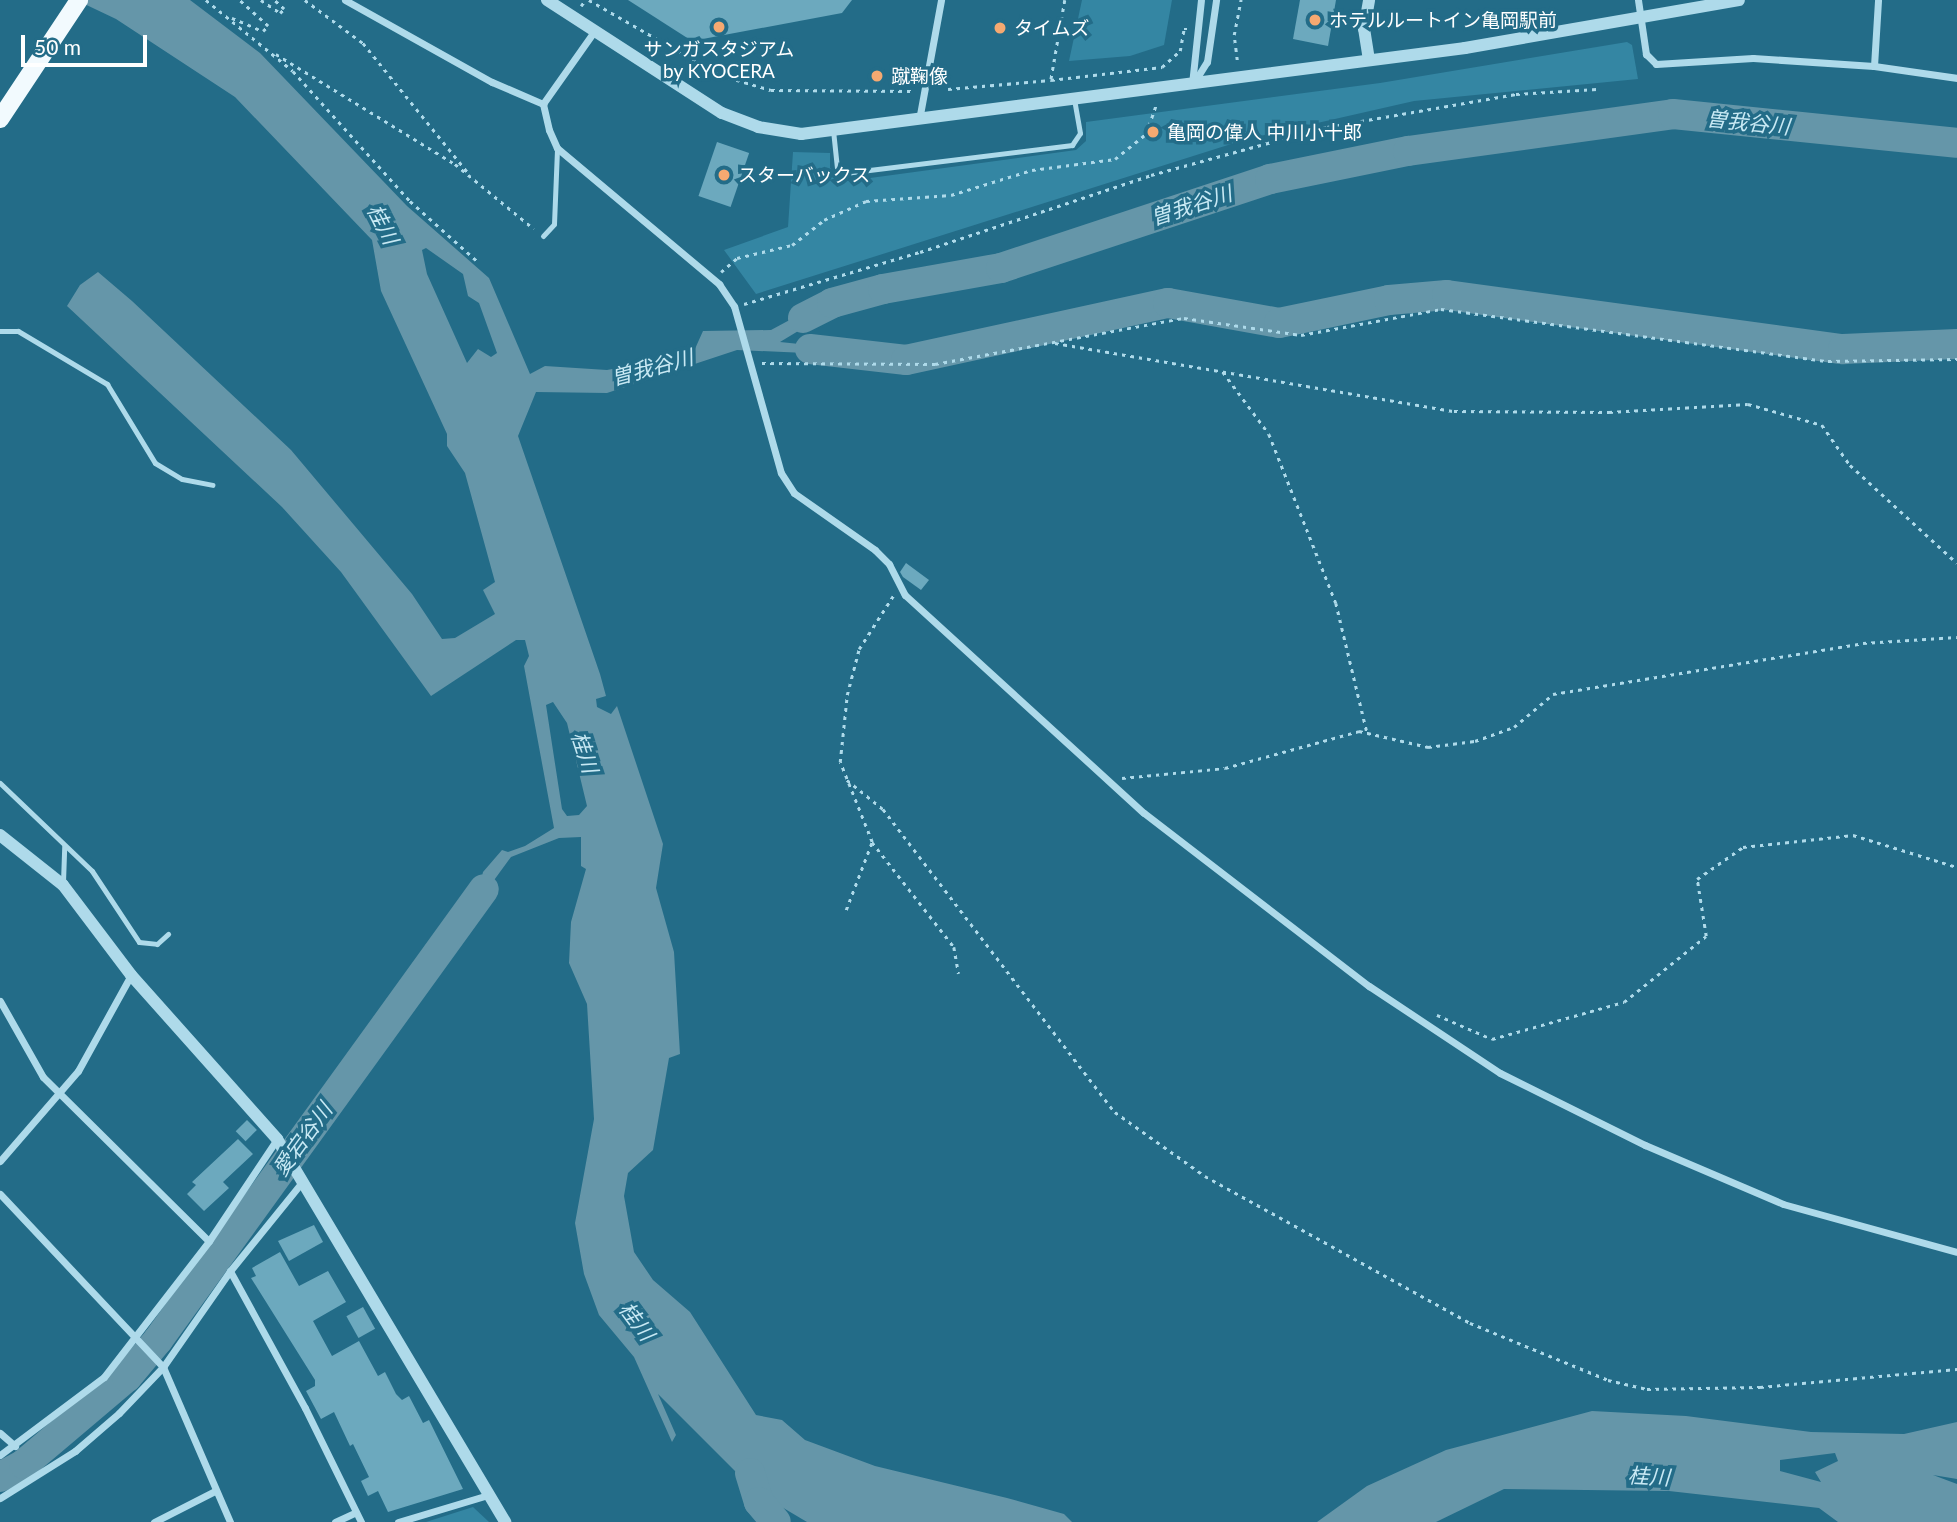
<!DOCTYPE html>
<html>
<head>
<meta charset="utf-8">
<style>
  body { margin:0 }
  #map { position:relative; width:1957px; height:1522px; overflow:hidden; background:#236c88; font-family:Lato,"Noto Sans JP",sans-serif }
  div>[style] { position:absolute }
  .green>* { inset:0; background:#3486a3 }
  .water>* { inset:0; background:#6596a9 }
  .stream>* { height:5px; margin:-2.5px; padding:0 2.5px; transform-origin:2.5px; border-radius:2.5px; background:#6596a9 }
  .river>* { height:30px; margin:-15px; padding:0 15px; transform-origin:15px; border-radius:15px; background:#6596a9 }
  .building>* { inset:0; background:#6ca9be; transform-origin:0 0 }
  .path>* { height:2.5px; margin-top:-1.25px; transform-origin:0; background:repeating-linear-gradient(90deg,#aedaea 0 3.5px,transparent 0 8.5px) }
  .service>* { height:5px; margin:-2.5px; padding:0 2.5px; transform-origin:2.5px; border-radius:2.5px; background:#aedaea }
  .minor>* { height:7px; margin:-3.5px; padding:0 3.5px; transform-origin:3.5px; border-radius:3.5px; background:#aedaea }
  .tertiary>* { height:12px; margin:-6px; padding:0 6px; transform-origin:6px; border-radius:6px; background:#aedaea }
  .primary>* { height:18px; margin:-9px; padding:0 9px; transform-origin:9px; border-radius:9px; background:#f2fafe }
  .dots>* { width:19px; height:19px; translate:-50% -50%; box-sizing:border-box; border:4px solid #236c88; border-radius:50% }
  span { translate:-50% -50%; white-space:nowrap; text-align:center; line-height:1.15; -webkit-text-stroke:7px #236c88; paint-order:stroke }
  .poi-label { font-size:19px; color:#fff }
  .left { translate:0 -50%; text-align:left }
  .water-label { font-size:21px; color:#c8e9f4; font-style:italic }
  .scale { position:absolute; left:21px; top:35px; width:126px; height:32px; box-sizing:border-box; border:4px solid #fff; border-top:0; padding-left:9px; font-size:21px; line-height:24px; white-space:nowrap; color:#fff; -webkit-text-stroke:5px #236c88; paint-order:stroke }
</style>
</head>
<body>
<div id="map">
  <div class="green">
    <i style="clip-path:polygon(1082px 0,1172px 0,1164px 45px,1130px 56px,1069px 61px)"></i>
    <i style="clip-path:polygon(1627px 42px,1632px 45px,1638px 79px,1414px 101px,1247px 139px,756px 294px,724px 250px,788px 227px,793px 152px,830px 153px,830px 168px,848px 181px,1076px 150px,1086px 141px,1086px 122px,1380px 83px)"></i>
    <i style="clip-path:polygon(473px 1507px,489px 1522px,426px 1522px)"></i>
  </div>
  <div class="water">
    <i style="clip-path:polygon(evenodd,76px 0,190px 0,260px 53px,407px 206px,489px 278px,530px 374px,545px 366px,607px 370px,675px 357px,694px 351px,703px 331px,771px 330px,838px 294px,838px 307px,780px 342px,848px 349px,849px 355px,737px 350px,607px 393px,536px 392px,518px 436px,600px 674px,606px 696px,596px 699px,597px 707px,611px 714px,617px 706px,663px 844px,656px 888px,674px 952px,680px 1054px,669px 1058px,653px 1150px,628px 1173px,624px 1196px,634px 1252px,653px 1280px,690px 1312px,756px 1415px,782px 1420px,805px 1440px,875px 1466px,1007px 1498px,1064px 1514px,1072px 1522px,807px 1522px,780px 1506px,790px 1522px,775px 1522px,741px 1477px,658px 1394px,676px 1435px,672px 1442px,634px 1357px,599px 1315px,584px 1274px,575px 1223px,594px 1119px,587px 1004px,569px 963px,571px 922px,586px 869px,581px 866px,581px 837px,559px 838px,511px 857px,465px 920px,457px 921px,465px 903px,478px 893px,483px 872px,502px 850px,508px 852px,525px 846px,554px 828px,524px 666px,529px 656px,525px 640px,516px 640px,431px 696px,341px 572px,282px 507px,67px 306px,80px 285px,98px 272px,132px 301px,291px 450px,412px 594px,442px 639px,455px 638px,495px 614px,483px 590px,495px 582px,465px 473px,447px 446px,447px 434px,381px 291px,372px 240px,235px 97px,116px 19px,76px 0,426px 248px,463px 274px,468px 296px,479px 303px,497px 353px,491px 357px,478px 349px,467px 363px,427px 274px,422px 250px,426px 248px,76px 0,553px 702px,567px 723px,587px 806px,579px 815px,567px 816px,562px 809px,546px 705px,553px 702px)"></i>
    <i style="clip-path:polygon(evenodd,1592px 1411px,1686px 1416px,1811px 1432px,1904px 1434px,1957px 1422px,1957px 1479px,1933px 1475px,1957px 1484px,1957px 1522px,1838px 1522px,1819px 1508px,1669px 1491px,1504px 1489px,1436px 1522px,1317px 1522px,1367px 1486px,1446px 1450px,1592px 1411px,1835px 1453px,1838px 1461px,1815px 1472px,1821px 1482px,1780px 1471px,1780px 1460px,1835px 1453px)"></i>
  </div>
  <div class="stream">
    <i style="left:759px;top:1502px;width:20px;rotate:79deg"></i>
  </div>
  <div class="river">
    <i style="left:803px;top:318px;width:33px;rotate:-27deg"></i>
    <i style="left:832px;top:303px;width:53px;rotate:-15.4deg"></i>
    <i style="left:883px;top:289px;width:120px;rotate:-10.1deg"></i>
    <i style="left:1001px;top:268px;width:283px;rotate:-18.3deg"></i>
    <i style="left:1270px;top:179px;width:141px;rotate:-11.5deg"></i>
    <i style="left:1408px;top:151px;width:268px;rotate:-7.9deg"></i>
    <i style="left:1673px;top:114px;width:285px;rotate:5.8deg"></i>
    <i style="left:810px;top:349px;width:97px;rotate:6.5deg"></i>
    <i style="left:906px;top:360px;width:268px;rotate:-12.3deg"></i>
    <i style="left:1168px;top:303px;width:113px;rotate:10.2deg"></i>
    <i style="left:1279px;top:323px;width:112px;rotate:-11.8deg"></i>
    <i style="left:1389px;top:300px;width:58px;rotate:-4.9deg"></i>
    <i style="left:1447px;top:295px;width:400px;rotate:7.8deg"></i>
    <i style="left:1843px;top:349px;width:114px;rotate:-2.5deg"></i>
    <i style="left:750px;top:1473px;width:30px;rotate:73deg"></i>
    <i style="left:759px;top:1502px;width:26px;rotate:50deg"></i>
    <i style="left:0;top:1477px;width:27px;rotate:-28deg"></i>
    <i style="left:24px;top:1464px;width:135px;rotate:-40.2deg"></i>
    <i style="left:127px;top:1377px;width:48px;rotate:-50deg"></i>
    <i style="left:158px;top:1340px;width:556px;rotate:-54.14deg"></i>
  </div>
  <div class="building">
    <i style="clip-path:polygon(628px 0,852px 0,842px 13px,692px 41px)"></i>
    <i style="clip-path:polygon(1300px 0,1336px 0,1328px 46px,1293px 39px)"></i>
    <i style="left:717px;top:142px;width:34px;height:57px;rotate:19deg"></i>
    <i style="clip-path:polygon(906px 563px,929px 580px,921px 590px,903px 577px,900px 572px)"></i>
    <i style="left:247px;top:1120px;width:14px;height:16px;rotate:45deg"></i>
    <i style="clip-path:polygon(238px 1139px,253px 1154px,223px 1182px,229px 1188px,204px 1211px,187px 1194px,196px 1185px,192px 1182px)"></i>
    <i style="clip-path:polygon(314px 1225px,323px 1242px,289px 1261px,278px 1241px)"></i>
    <i style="clip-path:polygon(280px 1252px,299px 1286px,328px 1271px,346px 1302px,313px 1321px,332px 1356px,359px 1341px,378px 1376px,385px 1372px,396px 1394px,402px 1400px,409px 1396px,423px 1423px,429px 1420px,463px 1489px,388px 1512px,378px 1491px,368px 1496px,361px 1481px,369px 1477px,353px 1444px,350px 1446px,334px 1412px,321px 1419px,306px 1391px,315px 1386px,315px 1380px,251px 1278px,256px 1276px,252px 1268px)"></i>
    <i style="left:363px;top:1307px;width:25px;height:19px;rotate:61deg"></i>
  </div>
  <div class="path">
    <i style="left:206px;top:0;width:112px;rotate:39.2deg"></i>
    <i style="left:293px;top:71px;width:175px;rotate:48deg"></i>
    <i style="left:410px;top:201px;width:90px;rotate:41.8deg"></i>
    <i style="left:261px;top:0;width:23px;rotate:34deg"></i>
    <i style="left:280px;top:13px;width:6px;rotate:-45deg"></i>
    <i style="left:284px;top:9px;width:13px;rotate:-138deg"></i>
    <i style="left:305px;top:0;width:72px;rotate:36.6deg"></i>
    <i style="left:363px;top:43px;width:170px;rotate:51deg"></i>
    <i style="left:589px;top:0;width:151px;rotate:29.8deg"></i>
    <i style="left:720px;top:75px;width:53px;rotate:16.4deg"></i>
    <i style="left:771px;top:90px;width:140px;rotate:0.4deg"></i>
    <i style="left:1065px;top:0;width:81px;rotate:99.9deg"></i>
    <i style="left:1051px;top:80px;width:112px;rotate:-6.7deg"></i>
    <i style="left:1162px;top:67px;width:24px;rotate:-42deg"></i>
    <i style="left:1180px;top:51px;width:22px;rotate:-80deg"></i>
    <i style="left:1184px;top:29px;width:4px"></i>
    <i style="left:581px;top:6px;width:7px;rotate:-56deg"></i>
    <i style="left:232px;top:18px;width:34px;rotate:23deg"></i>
    <i style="left:263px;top:31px;width:7px;rotate:-45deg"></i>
    <i style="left:268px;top:26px;width:39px;rotate:-138deg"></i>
    <i style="left:276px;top:54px;width:210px;rotate:31.6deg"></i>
    <i style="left:455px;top:164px;width:102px;rotate:39.4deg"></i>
    <i style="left:1237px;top:60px;width:25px;rotate:-97deg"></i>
    <i style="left:1234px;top:35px;width:36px;rotate:-79deg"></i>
    <i style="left:948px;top:89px;width:103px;rotate:-5deg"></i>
    <i style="left:721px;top:272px;width:21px;rotate:-41deg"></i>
    <i style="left:737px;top:258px;width:57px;rotate:-13.3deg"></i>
    <i style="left:792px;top:245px;width:41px;rotate:-38deg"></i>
    <i style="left:824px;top:220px;width:46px;rotate:-24.3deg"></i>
    <i style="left:866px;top:201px;width:85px;rotate:-4deg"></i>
    <i style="left:951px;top:195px;width:85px;rotate:-17.2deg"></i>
    <i style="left:1032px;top:170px;width:84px;rotate:-7.5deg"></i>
    <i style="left:1115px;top:159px;width:40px;rotate:-39deg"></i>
    <i style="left:1146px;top:134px;width:31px;rotate:-71deg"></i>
    <i style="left:744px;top:304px;width:184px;rotate:-16.5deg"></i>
    <i style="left:920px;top:252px;width:243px;rotate:-18.4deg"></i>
    <i style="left:1151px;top:175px;width:182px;rotate:-15.3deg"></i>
    <i style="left:1327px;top:127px;width:192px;rotate:-9.9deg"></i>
    <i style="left:1516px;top:94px;width:81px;rotate:-3.5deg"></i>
    <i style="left:1055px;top:343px;width:405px;rotate:9.7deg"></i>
    <i style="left:1454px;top:411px;width:155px;rotate:0.4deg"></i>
    <i style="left:1609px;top:412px;width:139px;rotate:-3.3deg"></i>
    <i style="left:1748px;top:404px;width:77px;rotate:15.8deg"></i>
    <i style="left:1822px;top:425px;width:49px;rotate:55deg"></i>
    <i style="left:1850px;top:465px;width:145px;rotate:42.5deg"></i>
    <i style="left:762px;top:363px;width:173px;rotate:0.3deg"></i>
    <i style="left:935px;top:364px;width:253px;rotate:-10.5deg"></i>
    <i style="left:1184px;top:318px;width:118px;rotate:8.3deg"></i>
    <i style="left:1301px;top:335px;width:142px;rotate:-10.5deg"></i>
    <i style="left:1441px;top:309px;width:390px;rotate:7.7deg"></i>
    <i style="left:1828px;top:361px;width:129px;rotate:-0.9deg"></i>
    <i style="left:1223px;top:372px;width:77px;rotate:53.4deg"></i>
    <i style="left:1269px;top:434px;width:182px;rotate:68.4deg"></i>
    <i style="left:1336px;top:603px;width:133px;rotate:76.5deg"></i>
    <i style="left:1122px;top:778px;width:103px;rotate:-5.5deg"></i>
    <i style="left:1225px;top:768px;width:139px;rotate:-15.4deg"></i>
    <i style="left:1359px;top:731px;width:71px;rotate:13.1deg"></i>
    <i style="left:1428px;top:747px;width:47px;rotate:-7.3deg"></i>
    <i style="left:1475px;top:741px;width:41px;rotate:-19.7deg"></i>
    <i style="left:1514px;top:727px;width:51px;rotate:-40.2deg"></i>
    <i style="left:1553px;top:694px;width:314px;rotate:-9.3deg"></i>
    <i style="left:1863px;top:643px;width:94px;rotate:-3.7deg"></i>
    <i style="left:847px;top:780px;width:46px;rotate:38.9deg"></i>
    <i style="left:883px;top:809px;width:382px;rotate:52.6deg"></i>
    <i style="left:1115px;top:1112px;width:110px;rotate:35.4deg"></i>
    <i style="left:1205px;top:1176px;width:303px;rotate:29deg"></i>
    <i style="left:1470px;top:1323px;width:149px;rotate:22.4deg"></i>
    <i style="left:1608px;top:1380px;width:40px;rotate:13deg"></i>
    <i style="left:1647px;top:1389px;width:113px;rotate:-1deg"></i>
    <i style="left:1760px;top:1387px;width:198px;rotate:-5.2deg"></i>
    <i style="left:872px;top:842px;width:133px;rotate:52deg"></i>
    <i style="left:954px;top:947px;width:27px;rotate:80deg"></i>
    <i style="left:846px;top:910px;width:73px;rotate:-69.1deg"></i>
    <i style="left:872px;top:842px;width:86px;rotate:-111.8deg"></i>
    <i style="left:840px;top:762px;width:67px;rotate:-84deg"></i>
    <i style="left:847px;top:695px;width:48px;rotate:-75.4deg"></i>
    <i style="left:859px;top:649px;width:63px;rotate:-57.3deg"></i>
    <i style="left:1437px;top:1015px;width:60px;rotate:23.6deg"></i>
    <i style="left:1492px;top:1039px;width:137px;rotate:-15.7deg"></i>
    <i style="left:1624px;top:1002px;width:105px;rotate:-38.8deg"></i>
    <i style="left:1706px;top:936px;width:58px;rotate:-99deg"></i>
    <i style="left:1697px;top:879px;width:56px;rotate:-34.8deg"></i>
    <i style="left:1743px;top:847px;width:111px;rotate:-6.2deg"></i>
    <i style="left:1853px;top:835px;width:109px;rotate:17.1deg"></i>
  </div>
  <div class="service">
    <i style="left:833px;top:130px;width:37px;rotate:84deg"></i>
    <i style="left:837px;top:167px;width:10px;rotate:37deg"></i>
    <i style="left:845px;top:173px;width:229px;rotate:-7deg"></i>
    <i style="left:1072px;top:145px;width:14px;rotate:-56deg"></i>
    <i style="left:1080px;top:133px;width:34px;rotate:-100deg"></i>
    <i style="left:543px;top:236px;width:16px;rotate:-47deg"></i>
    <i style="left:554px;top:224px;width:76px;rotate:-87.7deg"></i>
    <i style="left:0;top:331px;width:18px"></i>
    <i style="left:18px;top:331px;width:104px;rotate:30.8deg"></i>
    <i style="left:107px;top:384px;width:92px;rotate:58.7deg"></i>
    <i style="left:155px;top:463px;width:31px;rotate:31deg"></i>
    <i style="left:182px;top:479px;width:31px;rotate:11deg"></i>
    <i style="left:0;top:783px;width:127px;rotate:43.7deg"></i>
    <i style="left:92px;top:871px;width:85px;rotate:56.5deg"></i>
    <i style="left:139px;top:942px;width:18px;rotate:6deg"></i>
    <i style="left:157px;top:944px;width:15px;rotate:-42deg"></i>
    <i style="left:63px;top:882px;width:36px;rotate:-88deg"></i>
  </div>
  <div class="minor">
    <i style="left:345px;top:0;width:168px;rotate:29.2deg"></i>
    <i style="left:492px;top:82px;width:56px;rotate:23.3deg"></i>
    <i style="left:1638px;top:0;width:55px;rotate:81.6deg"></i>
    <i style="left:1646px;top:54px;width:14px;rotate:45deg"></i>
    <i style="left:1656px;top:64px;width:97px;rotate:-3.5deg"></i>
    <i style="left:1753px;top:58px;width:121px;rotate:3.8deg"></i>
    <i style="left:1874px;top:66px;width:84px;rotate:8.2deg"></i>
    <i style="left:593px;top:33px;width:87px;rotate:125.2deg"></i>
    <i style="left:543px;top:104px;width:27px;rotate:77deg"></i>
    <i style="left:549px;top:130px;width:20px;rotate:66deg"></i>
    <i style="left:557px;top:148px;width:212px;rotate:40deg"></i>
    <i style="left:719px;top:284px;width:27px;rotate:56deg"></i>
    <i style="left:734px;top:306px;width:173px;rotate:74.3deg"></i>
    <i style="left:781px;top:473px;width:24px;rotate:57deg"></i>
    <i style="left:794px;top:493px;width:99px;rotate:35.1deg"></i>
    <i style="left:875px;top:550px;width:20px;rotate:45deg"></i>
    <i style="left:889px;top:564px;width:35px;rotate:63deg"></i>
    <i style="left:905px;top:595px;width:323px;rotate:42.4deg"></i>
    <i style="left:1144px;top:813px;width:284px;rotate:37.6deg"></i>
    <i style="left:1369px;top:986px;width:157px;rotate:33.6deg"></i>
    <i style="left:1500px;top:1073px;width:162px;rotate:26.4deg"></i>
    <i style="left:1645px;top:1145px;width:150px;rotate:23.1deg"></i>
    <i style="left:1783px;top:1204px;width:180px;rotate:15.4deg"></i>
    <i style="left:1874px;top:66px;width:66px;rotate:-86.5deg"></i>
    <i style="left:1192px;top:84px;width:84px;rotate:-83.9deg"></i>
    <i style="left:1193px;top:84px;width:26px;rotate:-58deg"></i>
    <i style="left:1207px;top:62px;width:63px;rotate:-81.7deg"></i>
    <i style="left:919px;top:120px;width:122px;rotate:-79.6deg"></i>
    <i style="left:0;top:1001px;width:87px;rotate:60.5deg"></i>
    <i style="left:43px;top:1077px;width:233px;rotate:44.7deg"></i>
    <i style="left:0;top:1161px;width:119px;rotate:-49.1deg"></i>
    <i style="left:78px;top:1071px;width:110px;rotate:-61.1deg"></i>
    <i style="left:0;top:1194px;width:238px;rotate:46.7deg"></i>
    <i style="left:163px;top:1367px;width:169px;rotate:66.6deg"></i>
    <i style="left:230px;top:1271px;width:156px;rotate:61.3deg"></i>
    <i style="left:305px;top:1408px;width:127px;rotate:63.8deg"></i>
    <i style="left:0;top:1433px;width:20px;rotate:41deg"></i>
    <i style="left:0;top:1455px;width:130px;rotate:-36.9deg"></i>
    <i style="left:104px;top:1377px;width:172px;rotate:-52.3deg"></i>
    <i style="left:209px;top:1241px;width:123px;rotate:-56.3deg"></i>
    <i style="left:0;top:1498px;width:89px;rotate:-32.1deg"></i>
    <i style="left:75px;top:1451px;width:58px;rotate:-40.8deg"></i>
    <i style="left:119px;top:1413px;width:64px;rotate:-46.3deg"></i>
    <i style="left:163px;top:1367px;width:117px;rotate:-55.1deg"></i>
    <i style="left:230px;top:1271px;width:116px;rotate:-51deg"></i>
    <i style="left:154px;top:1522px;width:68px;rotate:-26.9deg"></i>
    <i style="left:335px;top:1522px;width:21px;rotate:-25deg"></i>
    <i style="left:398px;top:1522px;width:94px;rotate:-16.7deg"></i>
  </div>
  <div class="tertiary">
    <i style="left:547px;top:0;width:208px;rotate:32.9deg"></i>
    <i style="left:722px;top:113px;width:39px;rotate:21deg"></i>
    <i style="left:758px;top:127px;width:44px;rotate:9.2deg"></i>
    <i style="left:801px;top:134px;width:670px;rotate:-7.38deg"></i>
    <i style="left:1465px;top:48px;width:278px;rotate:-9.9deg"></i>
    <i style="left:1369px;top:60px;width:31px;rotate:-99deg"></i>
    <i style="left:1364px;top:29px;width:29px;rotate:-80deg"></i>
    <i style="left:0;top:835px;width:80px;rotate:38.4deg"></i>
    <i style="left:63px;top:885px;width:113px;rotate:52.9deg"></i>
    <i style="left:131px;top:975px;width:220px;rotate:48.3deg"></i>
    <i style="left:277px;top:1139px;width:446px;rotate:59.2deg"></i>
  </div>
  <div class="primary">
    <i style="left:0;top:119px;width:143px;rotate:-56.4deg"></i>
  </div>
  <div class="dots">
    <i style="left:1315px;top:20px;background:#f5a971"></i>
    <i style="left:719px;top:27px;background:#f5a971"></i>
    <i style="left:1000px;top:28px;background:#f5a971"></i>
    <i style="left:877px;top:76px;background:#f5a971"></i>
    <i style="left:1153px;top:132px;background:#f5a971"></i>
    <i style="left:724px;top:175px;background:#f5a971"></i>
  </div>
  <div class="poi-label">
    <span class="left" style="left:1329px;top:20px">ホテルルートイン亀岡駅前</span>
    <span class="left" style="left:1014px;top:28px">タイムズ</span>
    <span style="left:719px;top:60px">サンガスタジアム<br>by KYOCERA</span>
    <span class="left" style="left:891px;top:76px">蹴鞠像</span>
    <span class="left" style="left:1167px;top:132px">亀岡の偉人 中川小十郎</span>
    <span class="left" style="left:738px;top:175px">スターバックス</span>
  </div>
  <div class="water-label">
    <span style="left:1748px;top:122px;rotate:6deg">曽我谷川</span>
    <span style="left:1191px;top:205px;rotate:-18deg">曽我谷川</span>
    <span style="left:383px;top:224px;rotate:63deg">桂川</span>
    <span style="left:652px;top:367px;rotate:-15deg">曽我谷川</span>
    <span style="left:585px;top:752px;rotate:72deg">桂川</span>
    <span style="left:302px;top:1139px;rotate:-54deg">愛宕谷川</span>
    <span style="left:637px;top:1321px;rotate:53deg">桂川</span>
    <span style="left:1649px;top:1476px;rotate:3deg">桂川</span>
  </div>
  <div class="scale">50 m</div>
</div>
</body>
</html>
